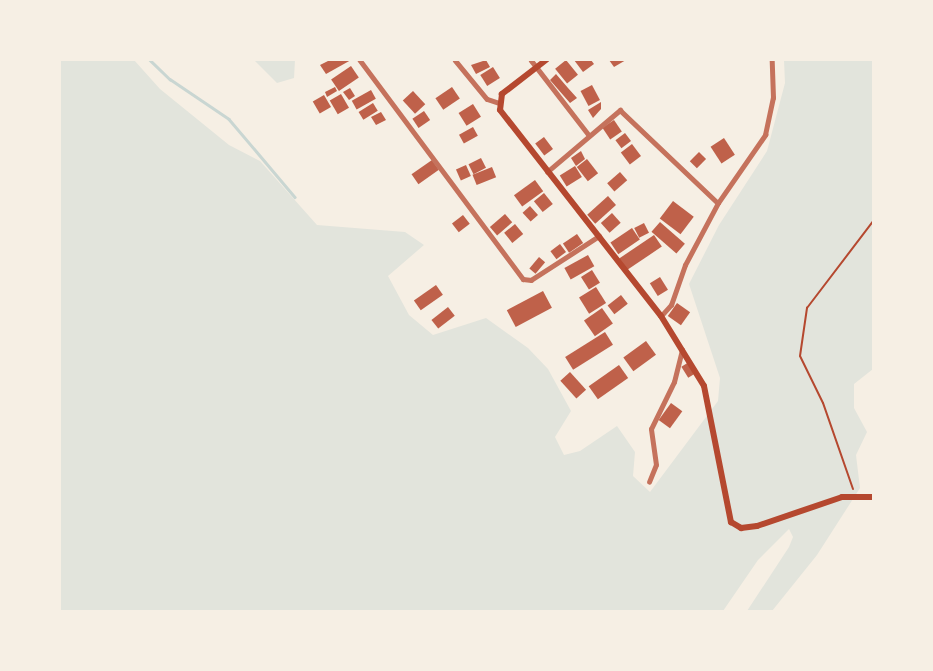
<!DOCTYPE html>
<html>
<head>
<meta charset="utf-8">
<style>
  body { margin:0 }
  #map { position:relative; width:933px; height:671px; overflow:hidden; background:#f6efe4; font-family:"IBM Plex Sans",sans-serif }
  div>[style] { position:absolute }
  .green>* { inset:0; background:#e2e4dc }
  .stream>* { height:2.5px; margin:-1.25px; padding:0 1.25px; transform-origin:1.25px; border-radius:1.25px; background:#c9d6d2 }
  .building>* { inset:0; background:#bf614a; transform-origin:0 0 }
  .path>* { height:2px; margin:-1px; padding:0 1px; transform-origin:1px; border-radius:1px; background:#b5482f }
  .minor>* { height:4.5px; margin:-2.25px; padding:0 2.25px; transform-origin:2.25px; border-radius:2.25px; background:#c5725c }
  .secondary>* { height:6px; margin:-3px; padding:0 3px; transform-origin:3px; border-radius:3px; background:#b5482f }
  span { translate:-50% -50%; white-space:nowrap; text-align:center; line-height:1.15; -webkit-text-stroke:6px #f6efe4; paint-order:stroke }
  .frame { position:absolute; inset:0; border:61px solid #f6efe4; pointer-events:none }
</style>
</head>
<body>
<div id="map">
  <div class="green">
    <i style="clip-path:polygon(60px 60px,134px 60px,160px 89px,229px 145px,260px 161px,317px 225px,405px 232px,424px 245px,388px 276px,409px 315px,433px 335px,486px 318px,528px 348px,548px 369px,571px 411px,555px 437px,564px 455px,580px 451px,617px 426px,635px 452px,633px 476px,650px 492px,718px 401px,720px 378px,689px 284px,719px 225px,767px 151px,785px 83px,784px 60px,873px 60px,873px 369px,854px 384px,854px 408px,867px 432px,856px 455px,860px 488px,817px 555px,772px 611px,747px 611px,789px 547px,793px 537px,789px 529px,758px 560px,723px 611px,60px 611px)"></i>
    <i style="clip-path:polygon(254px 60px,295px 60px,294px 78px,277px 83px)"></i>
  </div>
  <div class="stream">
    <i style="left:150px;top:60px;width:28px;rotate:44deg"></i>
    <i style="left:170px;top:79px;width:71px;rotate:34.1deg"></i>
    <i style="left:229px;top:119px;width:102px;rotate:49.8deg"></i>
  </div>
  <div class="building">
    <i style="clip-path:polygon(330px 60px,351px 60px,326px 74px,320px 65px)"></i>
    <i style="clip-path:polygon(486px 60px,490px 67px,476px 74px,471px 65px)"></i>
    <i style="left:566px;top:60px;width:19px;height:14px;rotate:51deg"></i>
    <i style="clip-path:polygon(574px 60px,591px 60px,594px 64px,583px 72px)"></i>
    <i style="clip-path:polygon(609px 60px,626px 60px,614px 67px)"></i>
    <i style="left:351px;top:66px;width:14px;height:24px;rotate:56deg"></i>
    <i style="left:493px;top:67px;width:13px;height:15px;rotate:58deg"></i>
    <i style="clip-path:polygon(556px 74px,568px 88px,577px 98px,570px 103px,550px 80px)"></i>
    <i style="left:592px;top:85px;width:17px;height:13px;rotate:62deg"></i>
    <i style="clip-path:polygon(335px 87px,337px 91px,327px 97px,325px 92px)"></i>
    <i style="left:452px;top:87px;width:14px;height:20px;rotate:56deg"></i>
    <i style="clip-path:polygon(350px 88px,355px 96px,349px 100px,343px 92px)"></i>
    <i style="left:371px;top:90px;width:10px;height:22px;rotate:61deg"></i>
    <i style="left:413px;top:91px;width:18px;height:14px;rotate:47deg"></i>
    <i style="left:341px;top:94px;width:16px;height:13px;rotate:60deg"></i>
    <i style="left:324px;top:95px;width:14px;height:13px;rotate:60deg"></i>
    <i style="clip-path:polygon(601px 102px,601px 109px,593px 118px,588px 110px)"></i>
    <i style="left:373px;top:103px;width:9px;height:17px;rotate:58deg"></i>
    <i style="left:473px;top:104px;width:15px;height:17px;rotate:58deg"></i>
    <i style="left:424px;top:111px;width:11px;height:14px;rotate:56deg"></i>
    <i style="clip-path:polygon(381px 112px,386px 120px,376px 125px,371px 117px)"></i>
    <i style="left:614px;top:120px;width:14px;height:14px;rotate:56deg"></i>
    <i style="left:473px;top:127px;width:10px;height:16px;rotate:61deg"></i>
    <i style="left:625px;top:133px;width:10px;height:12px;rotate:53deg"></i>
    <i style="left:544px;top:137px;width:15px;height:11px;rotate:53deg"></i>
    <i style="left:724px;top:138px;width:20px;height:16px;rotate:57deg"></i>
    <i style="left:632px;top:144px;width:15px;height:14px;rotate:53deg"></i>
    <i style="clip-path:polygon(581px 151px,585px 159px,576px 166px,571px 158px)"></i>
    <i style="left:699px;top:152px;width:10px;height:13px;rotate:45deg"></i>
    <i style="left:481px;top:158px;width:11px;height:14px;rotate:63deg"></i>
    <i style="left:587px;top:159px;width:18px;height:13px;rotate:52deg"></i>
    <i style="left:432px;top:160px;width:12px;height:25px;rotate:55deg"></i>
    <i style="left:466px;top:165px;width:12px;height:11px;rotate:66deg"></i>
    <i style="left:575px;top:166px;width:13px;height:18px;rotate:58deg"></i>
    <i style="left:492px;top:167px;width:11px;height:21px;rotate:68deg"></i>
    <i style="left:620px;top:172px;width:11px;height:17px;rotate:49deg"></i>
    <i style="left:535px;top:180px;width:14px;height:26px;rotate:54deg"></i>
    <i style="left:544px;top:193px;width:14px;height:13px;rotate:51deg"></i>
    <i style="left:608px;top:196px;width:12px;height:28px;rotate:48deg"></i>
    <i style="left:673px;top:201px;width:26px;height:22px;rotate:37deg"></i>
    <i style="left:530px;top:206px;width:12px;height:10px;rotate:48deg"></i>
    <i style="left:612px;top:213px;width:13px;height:15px;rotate:48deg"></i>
    <i style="left:505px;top:214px;width:11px;height:20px;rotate:49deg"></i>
    <i style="left:463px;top:215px;width:11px;height:14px;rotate:52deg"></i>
    <i style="left:660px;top:222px;width:33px;height:13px;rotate:41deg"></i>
    <i style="left:644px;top:223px;width:11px;height:11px;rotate:63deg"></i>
    <i style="left:515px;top:224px;width:13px;height:14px;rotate:51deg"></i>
    <i style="left:632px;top:228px;width:14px;height:26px;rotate:56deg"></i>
    <i style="left:577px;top:234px;width:11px;height:17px;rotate:56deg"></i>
    <i style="left:654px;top:235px;width:14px;height:42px;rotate:56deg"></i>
    <i style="left:560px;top:244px;width:10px;height:12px;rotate:53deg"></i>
    <i style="left:588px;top:255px;width:13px;height:27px;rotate:61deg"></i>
    <i style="left:539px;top:257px;width:8px;height:15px;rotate:40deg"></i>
    <i style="left:592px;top:270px;width:15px;height:13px;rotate:58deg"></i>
    <i style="left:660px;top:277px;width:15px;height:12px;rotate:58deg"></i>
    <i style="left:436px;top:285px;width:12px;height:27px;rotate:55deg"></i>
    <i style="left:596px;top:287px;width:19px;height:20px;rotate:58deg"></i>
    <i style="left:543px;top:291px;width:19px;height:41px;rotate:62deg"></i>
    <i style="left:621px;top:295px;width:11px;height:17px;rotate:52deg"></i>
    <i style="left:677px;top:303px;width:16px;height:16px;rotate:35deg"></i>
    <i style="left:448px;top:307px;width:11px;height:21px;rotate:52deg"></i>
    <i style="left:602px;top:308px;width:19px;height:22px;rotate:55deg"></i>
    <i style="left:605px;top:332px;width:15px;height:47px;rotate:58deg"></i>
    <i style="left:646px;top:341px;width:17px;height:28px;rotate:54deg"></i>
    <i style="left:689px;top:362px;width:13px;height:9px;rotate:58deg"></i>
    <i style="left:619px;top:365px;width:16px;height:37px;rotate:55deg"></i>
    <i style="left:570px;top:372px;width:24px;height:13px;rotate:48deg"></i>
    <i style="left:671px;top:403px;width:14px;height:21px;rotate:36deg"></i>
  </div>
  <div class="path">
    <i style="left:853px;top:489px;width:91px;rotate:-109.2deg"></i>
    <i style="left:823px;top:403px;width:52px;rotate:-116.1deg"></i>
    <i style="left:800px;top:356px;width:49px;rotate:-81.7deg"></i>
    <i style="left:807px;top:308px;width:111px;rotate:-52.7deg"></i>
  </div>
  <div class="minor">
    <i style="left:360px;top:60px;width:273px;rotate:53.3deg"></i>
    <i style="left:523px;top:279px;width:8px;rotate:7deg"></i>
    <i style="left:531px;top:280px;width:81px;rotate:-32.9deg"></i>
    <i style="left:455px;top:60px;width:50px;rotate:50.6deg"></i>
    <i style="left:487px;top:99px;width:13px;rotate:18deg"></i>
    <i style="left:531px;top:60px;width:95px;rotate:52.3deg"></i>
    <i style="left:547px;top:172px;width:96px;rotate:-40.3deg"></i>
    <i style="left:620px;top:110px;width:135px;rotate:43.5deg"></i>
    <i style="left:661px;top:316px;width:15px;rotate:-48deg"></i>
    <i style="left:671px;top:305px;width:42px;rotate:-70.7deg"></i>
    <i style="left:685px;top:265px;width:70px;rotate:-62deg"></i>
    <i style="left:718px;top:203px;width:83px;rotate:-55.3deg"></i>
    <i style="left:765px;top:135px;width:38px;rotate:-78deg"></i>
    <i style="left:773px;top:98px;width:38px;rotate:-92deg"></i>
    <i style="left:649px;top:482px;width:18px;rotate:-68deg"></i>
    <i style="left:656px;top:465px;width:36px;rotate:-98deg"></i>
    <i style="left:651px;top:429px;width:52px;rotate:-63.9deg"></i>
    <i style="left:674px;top:382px;width:33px;rotate:-76deg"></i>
  </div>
  <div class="secondary">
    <i style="left:546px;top:60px;width:56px;rotate:142.3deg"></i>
    <i style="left:502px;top:94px;width:16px;rotate:97deg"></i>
    <i style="left:500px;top:110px;width:261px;rotate:52deg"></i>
    <i style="left:661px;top:316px;width:82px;rotate:58.4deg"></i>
    <i style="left:704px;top:386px;width:139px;rotate:78.8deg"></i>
    <i style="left:731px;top:522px;width:12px;rotate:31deg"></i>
    <i style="left:741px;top:528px;width:16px;rotate:-7deg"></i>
    <i style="left:757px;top:526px;width:90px;rotate:-18.8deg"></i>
    <i style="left:842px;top:497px;width:32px"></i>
  </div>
  <div class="frame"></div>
</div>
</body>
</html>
